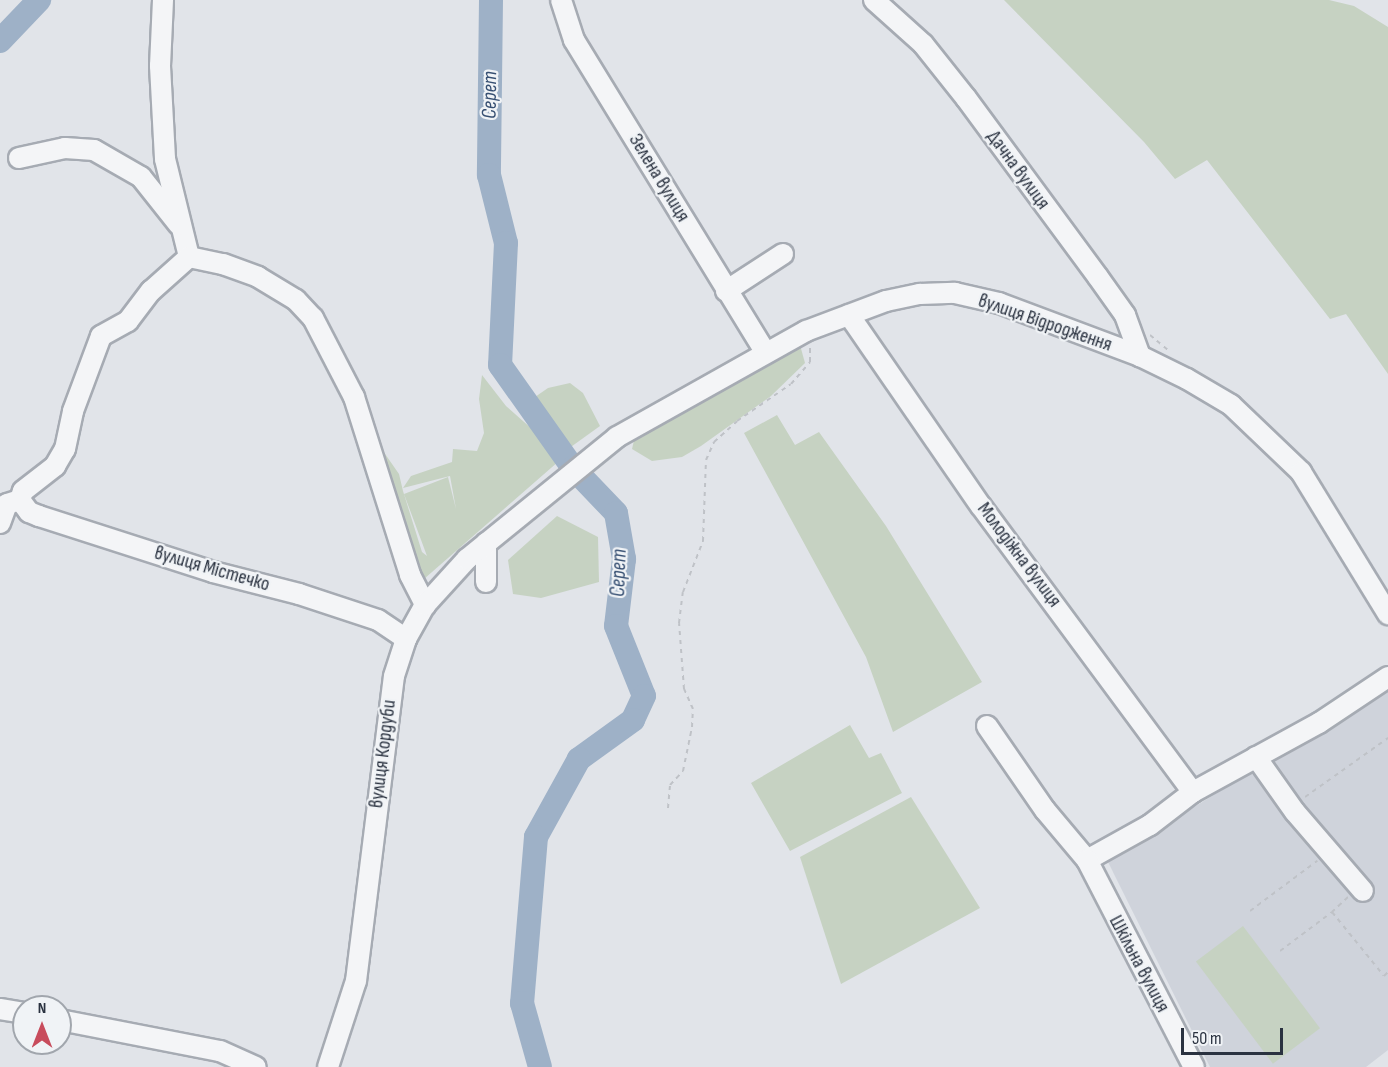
<!DOCTYPE html>
<html>
<head>
<meta charset="utf-8">
<style>
  body { margin:0 }
  #map { position:relative; width:1388px; height:1067px; overflow:hidden; background:#e1e4e9; font-family:"Sofia Sans Condensed",sans-serif }
  div>[style] { position:absolute }
  .built>* { inset:0; background:#cfd3db }
  .green>* { inset:0; background:#c6d2c2; transform-origin:0 0 }
  .river>* { height:24px; margin:-12px; padding:0 12px; transform-origin:12px; border-radius:12px; background:#9eb1c7 }
  .path>* { height:2px; margin-top:-1px; transform-origin:0; background:repeating-linear-gradient(90deg,#bfc2c7 0 4.5px,transparent 0 9px) }
  .roads { filter:drop-shadow(2px 0 #a6abb3) drop-shadow(-2px 0 #a6abb3) drop-shadow(0 2px #a6abb3) drop-shadow(0 -2px #a6abb3) }
  .minor>* { height:20px; margin:-10px; padding:0 10px; transform-origin:10px; border-radius:10px; background:#f4f5f7 }
  span { translate:-50% -50%; white-space:nowrap; text-align:center; line-height:1.15; -webkit-text-stroke:4.5px #f0f3f6; paint-order:stroke }
  .street-label { font-size:20px; color:#2a3240 }
  .water-label { font-size:21px; color:#364f72; font-style:italic }
  .north { position:absolute; left:12px; top:995px; width:60px; height:60px; box-sizing:border-box; background:#f0f3f6; border:2px solid #a1a6ad; border-radius:50%; rotate:0deg; font-size:16px; font-weight:700; line-height:24px; text-align:center; color:#2a3240 }
  .north::after { content:''; display:block; margin:auto; width:21px; height:27px; background:#c84c5c; clip-path:polygon(50% 0,100% 100%,50% 72%,0 100%) }
  .scale { position:absolute; left:1181px; top:1028px; width:102px; height:27px; box-sizing:border-box; border:3px solid #2a3240; border-top:0; padding-left:8px; font-size:18px; line-height:21px; white-space:nowrap; color:#2a3240; -webkit-text-stroke:4px #f0f3f6; paint-order:stroke }
</style>
</head>
<body>
<div id="map">
  <div class="built">
    <i style="clip-path:polygon(1388px 689px,1388px 1050px,1366px 1067px,1210px 1067px,1107px 860px)"></i>
  </div>
  <div class="green">
    <i style="clip-path:polygon(1004px 0,1329px 0,1354px 6px,1388px 27px,1388px 374px,1346px 314px,1330px 319px,1207px 160px,1175px 179px,1144px 142px)"></i>
    <i style="clip-path:polygon(800px 345px,805px 363px,771px 396px,701px 446px,682px 457px,652px 461px,632px 449px,636px 432px)"></i>
    <i style="clip-path:polygon(482px 375px,506px 406px,550px 445px,559px 461px,424px 579px,417px 571px,378px 460px,383px 451px,399px 474px,403px 491px,422px 552px,427px 556px,404px 494px,448px 477px,456px 509px,450px 476px,403px 488px,411px 476px,452px 462px,453px 449px,477px 451px,484px 433px,479px 399px)"></i>
    <i style="clip-path:polygon(570px 383px,583px 393px,600px 426px,568px 449px,549px 429px,535px 397px,548px 388px)"></i>
    <i style="clip-path:polygon(777px 415px,795px 445px,819px 432px,886px 526px,982px 682px,893px 732px,866px 657px,744px 433px)"></i>
    <i style="clip-path:polygon(557px 516px,598px 537px,599px 582px,541px 598px,513px 594px,508px 560px)"></i>
    <i style="clip-path:polygon(850px 725px,869px 758px,881px 753px,902px 793px,790px 851px,751px 783px)"></i>
    <i style="clip-path:polygon(911px 797px,980px 908px,841px 984px,800px 857px)"></i>
    <i style="left:1243px;top:926px;width:128px;height:59px;rotate:53deg"></i>
  </div>
  <div class="river">
    <i style="left:491px;top:0;width:175px;rotate:90.7deg"></i>
    <i style="left:489px;top:175px;width:70px;rotate:76deg"></i>
    <i style="left:506px;top:243px;width:122px;rotate:92.8deg"></i>
    <i style="left:500px;top:365px;width:126px;rotate:54.7deg"></i>
    <i style="left:573px;top:468px;width:62px;rotate:46.3deg"></i>
    <i style="left:616px;top:513px;width:47px;rotate:80.1deg"></i>
    <i style="left:624px;top:559px;width:67px;rotate:96.8deg"></i>
    <i style="left:616px;top:626px;width:75px;rotate:68.2deg"></i>
    <i style="left:644px;top:696px;width:26px;rotate:115deg"></i>
    <i style="left:633px;top:720px;width:67px;rotate:144.2deg"></i>
    <i style="left:579px;top:759px;width:89px;rotate:118.9deg"></i>
    <i style="left:536px;top:837px;width:167px;rotate:94.8deg"></i>
    <i style="left:522px;top:1003px;width:66px;rotate:74.3deg"></i>
    <i style="left:0;top:41px;width:57px;rotate:-46.4deg"></i>
  </div>
  <div class="path">
    <i style="left:1150px;top:335px;width:25px;rotate:40deg"></i>
    <i style="left:1305px;top:797px;width:102px;rotate:-35.4deg"></i>
    <i style="left:668px;top:808px;width:23px;rotate:-85deg"></i>
    <i style="left:670px;top:785px;width:19px;rotate:-47deg"></i>
    <i style="left:683px;top:771px;width:45px;rotate:-78.4deg"></i>
    <i style="left:692px;top:727px;width:18px;rotate:-87deg"></i>
    <i style="left:693px;top:709px;width:22px;rotate:-114deg"></i>
    <i style="left:684px;top:689px;width:66px;rotate:-94.3deg"></i>
    <i style="left:679px;top:623px;width:31px;rotate:-83deg"></i>
    <i style="left:683px;top:592px;width:55px;rotate:-68.6deg"></i>
    <i style="left:703px;top:541px;width:81px;rotate:-87.9deg"></i>
    <i style="left:706px;top:460px;width:20px;rotate:-66deg"></i>
    <i style="left:714px;top:442px;width:31px;rotate:-42deg"></i>
    <i style="left:737px;top:421px;width:65px;rotate:-34.4deg"></i>
    <i style="left:791px;top:384px;width:29px;rotate:-49deg"></i>
    <i style="left:810px;top:362px;width:16px;rotate:-90deg"></i>
    <i style="left:1348px;top:897px;width:22px;rotate:137deg"></i>
    <i style="left:1332px;top:912px;width:82px;rotate:50.9deg"></i>
    <i style="left:1384px;top:976px;width:6px;rotate:-45deg"></i>
    <i style="left:1250px;top:911px;width:84px;rotate:-36.7deg"></i>
    <i style="left:1280px;top:951px;width:65px;rotate:-36.9deg"></i>
  </div>
  <div class="roads">
    <div class="minor">
      <i style="left:163px;top:0;width:66px;rotate:92.6deg"></i>
      <i style="left:160px;top:66px;width:93px;rotate:86.9deg"></i>
      <i style="left:165px;top:159px;width:101px;rotate:76.2deg"></i>
      <i style="left:561px;top:0;width:42px;rotate:72deg"></i>
      <i style="left:574px;top:40px;width:366px;rotate:58.5deg"></i>
      <i style="left:874px;top:0;width:66px;rotate:41.9deg"></i>
      <i style="left:923px;top:44px;width:69px;rotate:51.5deg"></i>
      <i style="left:966px;top:98px;width:222px;rotate:53.6deg"></i>
      <i style="left:1098px;top:277px;width:47px;rotate:54.6deg"></i>
      <i style="left:1125px;top:315px;width:44px;rotate:69.9deg"></i>
      <i style="left:19px;top:158px;width:47px;rotate:-12.3deg"></i>
      <i style="left:65px;top:148px;width:29px;rotate:4deg"></i>
      <i style="left:94px;top:150px;width:54px;rotate:29.9deg"></i>
      <i style="left:141px;top:177px;width:61px;rotate:51.6deg"></i>
      <i style="left:726px;top:291px;width:68px;rotate:-33deg"></i>
      <i style="left:849px;top:315px;width:232px;rotate:55.4deg"></i>
      <i style="left:981px;top:506px;width:356px;rotate:53.5deg"></i>
      <i style="left:20px;top:500px;width:9px;rotate:-72deg"></i>
      <i style="left:23px;top:491px;width:41px;rotate:-38deg"></i>
      <i style="left:55px;top:466px;width:20px;rotate:-60deg"></i>
      <i style="left:65px;top:449px;width:39px;rotate:-78deg"></i>
      <i style="left:73px;top:411px;width:80px;rotate:-69.5deg"></i>
      <i style="left:101px;top:336px;width:31px;rotate:-29deg"></i>
      <i style="left:128px;top:321px;width:38px;rotate:-53deg"></i>
      <i style="left:151px;top:291px;width:51px;rotate:-41.8deg"></i>
      <i style="left:189px;top:257px;width:35px;rotate:12deg"></i>
      <i style="left:223px;top:264px;width:37px;rotate:20deg"></i>
      <i style="left:258px;top:277px;width:44px;rotate:31.2deg"></i>
      <i style="left:296px;top:300px;width:25px;rotate:47deg"></i>
      <i style="left:313px;top:318px;width:89px;rotate:62.6deg"></i>
      <i style="left:354px;top:397px;width:187px;rotate:72.5deg"></i>
      <i style="left:410px;top:575px;width:34px;rotate:63deg"></i>
      <i style="left:20px;top:500px;width:15px;rotate:53deg"></i>
      <i style="left:29px;top:512px;width:11px;rotate:22deg"></i>
      <i style="left:39px;top:516px;width:183px;rotate:17.8deg"></i>
      <i style="left:213px;top:572px;width:89px;rotate:14.3deg"></i>
      <i style="left:299px;top:594px;width:83px;rotate:18.2deg"></i>
      <i style="left:378px;top:620px;width:34px;rotate:34deg"></i>
      <i style="left:0;top:523px;width:20px;rotate:-70deg"></i>
      <i style="left:7px;top:504px;width:14px;rotate:-17deg"></i>
      <i style="left:486px;top:543px;width:39px;rotate:90deg"></i>
      <i style="left:987px;top:726px;width:102px;rotate:55.4deg"></i>
      <i style="left:1045px;top:810px;width:65px;rotate:50deg"></i>
      <i style="left:1256px;top:757px;width:67px;rotate:54.7deg"></i>
      <i style="left:1295px;top:812px;width:104px;rotate:49.3deg"></i>
      <i style="left:1087px;top:860px;width:72px;rotate:-29.1deg"></i>
      <i style="left:1150px;top:825px;width:54px;rotate:-37.5deg"></i>
      <i style="left:1193px;top:792px;width:144px;rotate:-28.7deg"></i>
      <i style="left:1319px;top:723px;width:83px;rotate:-33.7deg"></i>
      <i style="left:1087px;top:860px;width:233px;rotate:62.7deg"></i>
      <i style="left:0;top:1009px;width:24px;rotate:9deg"></i>
      <i style="left:60px;top:1020px;width:163px;rotate:11deg"></i>
      <i style="left:220px;top:1051px;width:39px;rotate:24deg"></i>
      <i style="left:328px;top:1067px;width:90px;rotate:-72deg"></i>
      <i style="left:356px;top:981px;width:307px;rotate:-82.9deg"></i>
      <i style="left:394px;top:676px;width:39px;rotate:-72deg"></i>
      <i style="left:406px;top:639px;width:39px;rotate:-61deg"></i>
      <i style="left:425px;top:605px;width:62px;rotate:-47.6deg"></i>
      <i style="left:467px;top:559px;width:193px;rotate:-39.1deg"></i>
      <i style="left:617px;top:437px;width:217px;rotate:-29.3deg"></i>
      <i style="left:806px;top:331px;width:85px;rotate:-20.6deg"></i>
      <i style="left:886px;top:301px;width:35px;rotate:-12deg"></i>
      <i style="left:920px;top:294px;width:35px;rotate:-2deg"></i>
      <i style="left:955px;top:293px;width:45px;rotate:12.8deg"></i>
      <i style="left:999px;top:303px;width:151px;rotate:20.6deg"></i>
      <i style="left:1140px;top:356px;width:52px;rotate:26.1deg"></i>
      <i style="left:1187px;top:379px;width:51px;rotate:30.6deg"></i>
      <i style="left:1231px;top:405px;width:97px;rotate:43.7deg"></i>
      <i style="left:1301px;top:472px;width:167px;rotate:58.5deg"></i>
    </div>
  </div>
  <div class="street-label">
    <span style="left:1018px;top:170px;rotate:54deg">Дачна вулиця</span>
    <span style="left:659px;top:178px;rotate:59deg">Зелена вулиця</span>
    <span style="left:1045px;top:323px;rotate:19deg">вулиця Відродження</span>
    <span style="left:1019px;top:555px;rotate:53deg">Молодіжна вулиця</span>
    <span style="left:212px;top:569px;rotate:16deg">вулиця Містечко</span>
    <span style="left:383px;top:754px;rotate:-83deg">вулиця Кордуби</span>
    <span style="left:1139px;top:964px;rotate:62deg">Шкільна вулиця</span>
  </div>
  <div class="water-label">
    <span style="left:490px;top:95px;rotate:-89deg">Серет</span>
    <span style="left:619px;top:573px;rotate:-88deg">Серет</span>
  </div>
  <div class="north">N</div>
  <div class="scale">50 m</div>
</div>
</body>
</html>
